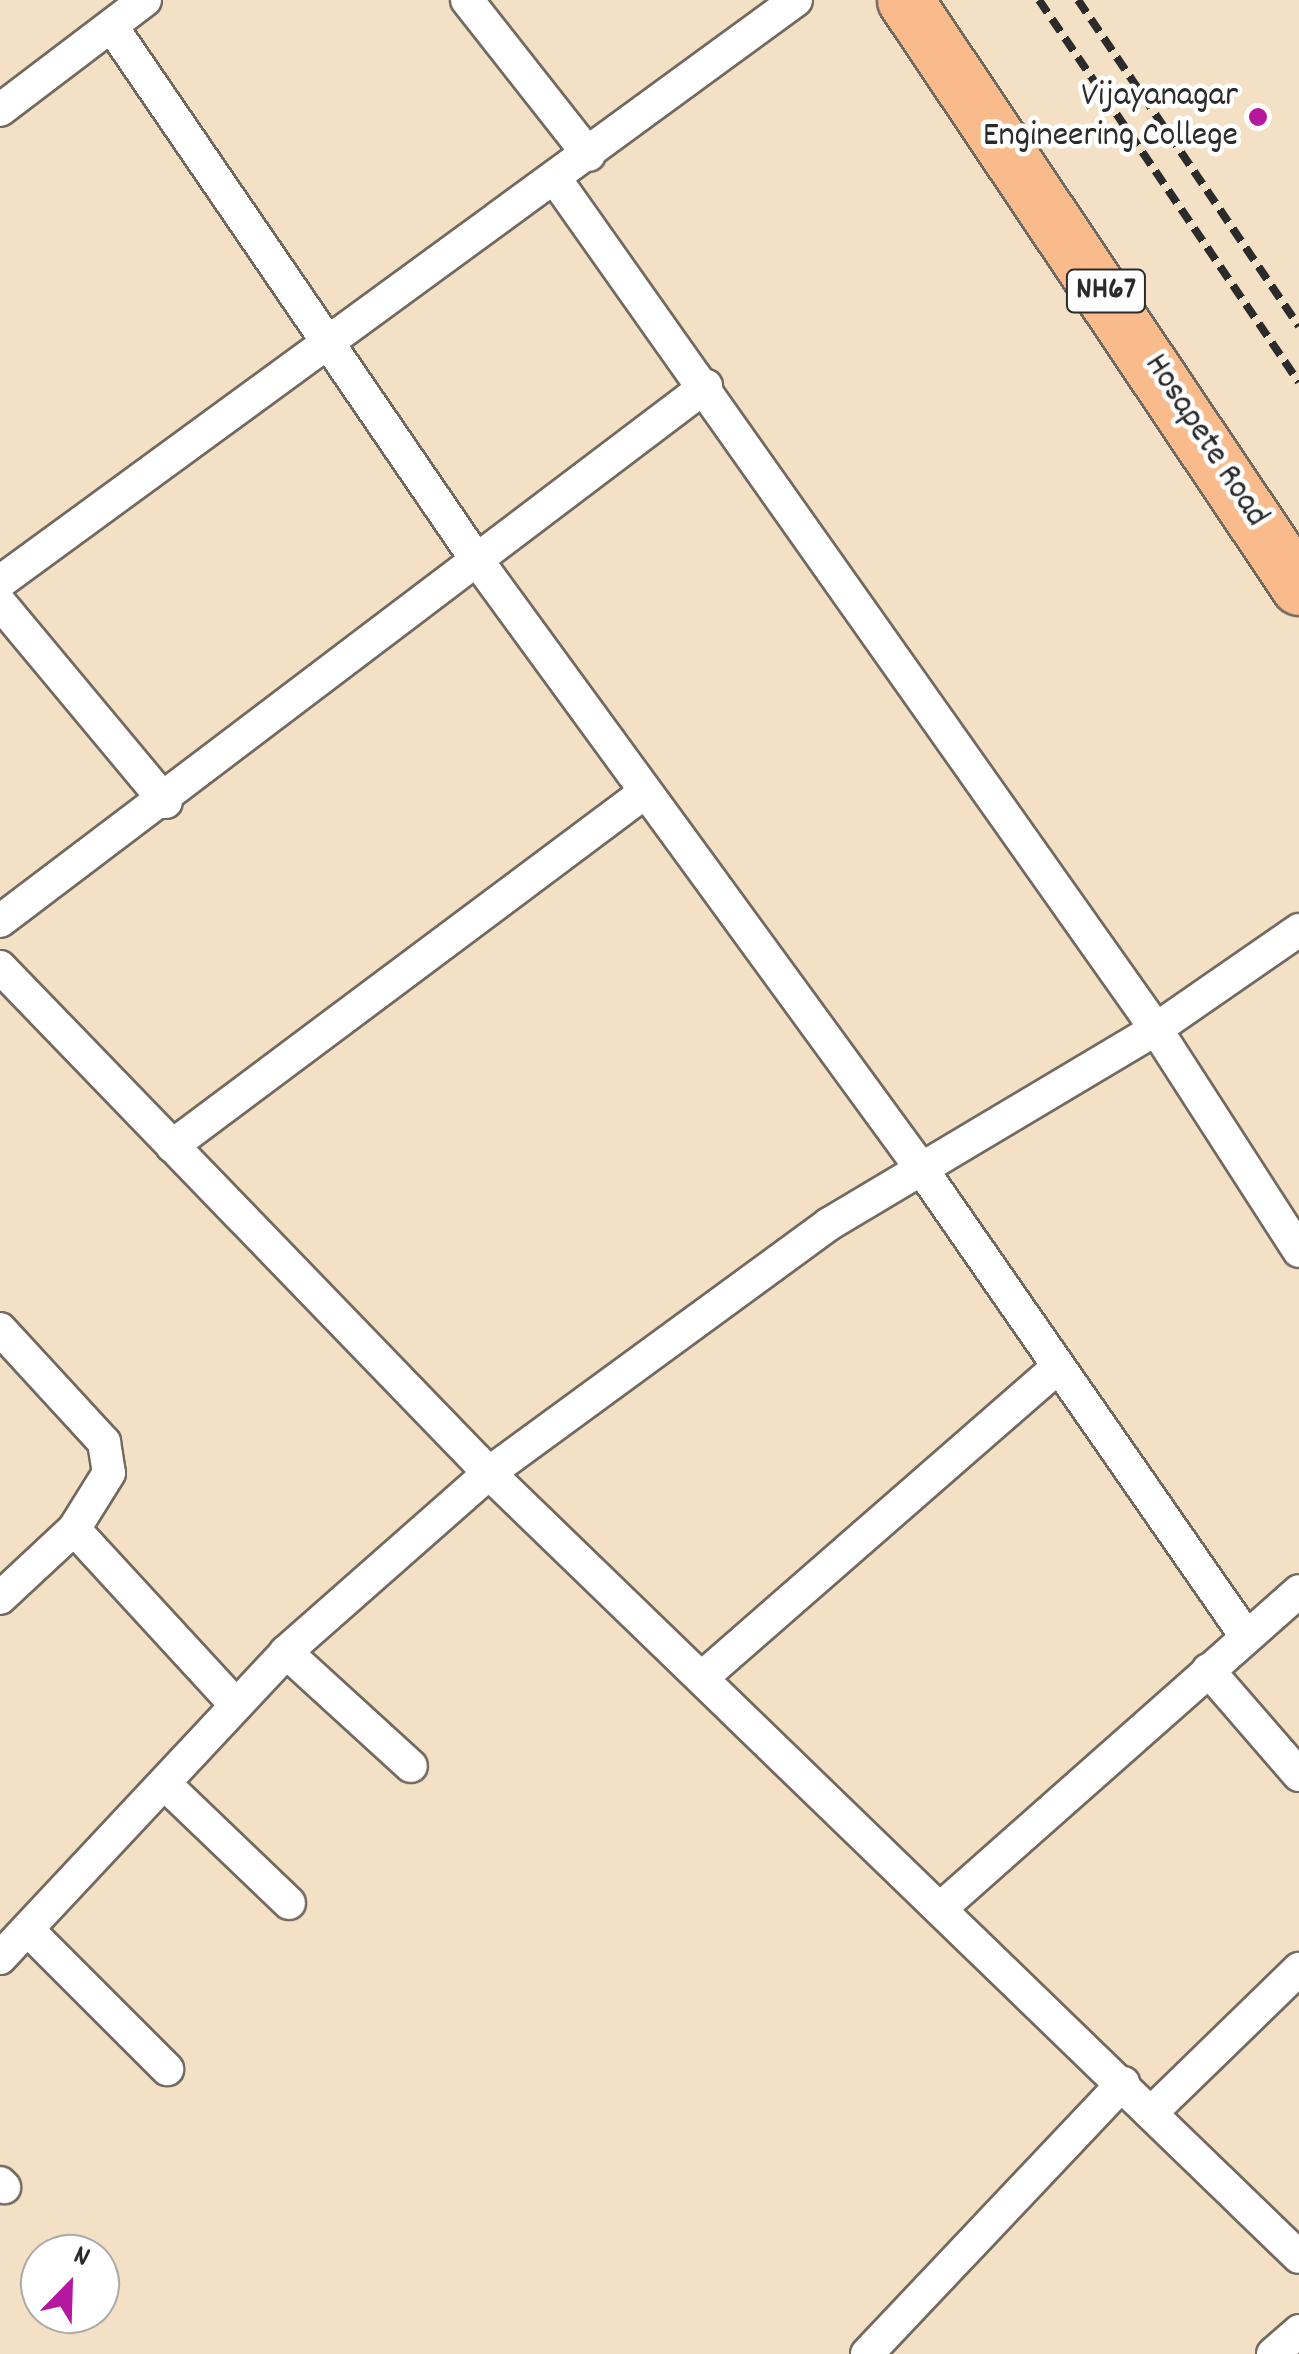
<!DOCTYPE html>
<html>
<head>
<meta charset="utf-8">
<style>
  body { margin:0 }
  #map { position:relative; width:1299px; height:2354px; overflow:hidden; background:#f3e0c5; font-family:Dekko,sans-serif }
  div>[style] { position:absolute }
  .roads { filter:drop-shadow(2px 0 #716a61) drop-shadow(-2px 0 #716a61) drop-shadow(0 2px #716a61) drop-shadow(0 -2px #716a61) }
  .street>* { height:32px; margin:-16px; padding:0 16px; transform-origin:16px; border-radius:16px; background:#fff }
  .highway>* { height:55px; margin:-27.5px; padding:0 27.5px; transform-origin:27.5px; border-radius:27.5px; background:#fabb8c }
  .rail>* { height:8px; margin-top:-4px; transform-origin:0; background:repeating-linear-gradient(90deg,#2b2b2b 0 15px,transparent 0 23px) }
  .dots>* { width:28px; height:28px; translate:-50% -50%; box-sizing:border-box; border:5px solid #fff; border-radius:50% }
  span { translate:-50% -50%; white-space:nowrap; text-align:center; line-height:1.15; -webkit-text-stroke:9px #fff; paint-order:stroke }
  .shield-label span { padding:2px 8px; background:#fff; border:2px solid; border-radius:8px; -webkit-text-stroke-width:0 }
  .shield-label { font-size:32px; color:#2b2b2b; font-weight:700 }
  .poi-label { font-size:35px; color:#2b2b2b }
  .right { translate:-100% -50%; text-align:right }
  .street-label { font-size:35px; color:#2b2b2b }
  .north { position:absolute; left:20px; top:2234px; width:100px; height:100px; box-sizing:border-box; background:#fff; border:2px solid #aaa; border-radius:50%; rotate:23deg; font-size:28px; font-weight:700; line-height:40px; text-align:center; color:#2b2b2b }
  .north::after { content:''; display:block; margin:auto; width:35px; height:45px; background:#b5179e; clip-path:polygon(50% 0,100% 100%,50% 72%,0 100%) }
</style>
</head>
<body>
<div id="map">
  <div class="roads">
    <div class="street">
      <i style="left:467px;top:0;width:197px;rotate:51.8deg"></i>
      <i style="left:112px;top:27px;width:641px;rotate:55.62deg"></i>
      <i style="left:474px;top:556px;width:761px;rotate:53.87deg"></i>
      <i style="left:923px;top:1171px;width:566px;rotate:55.22deg"></i>
      <i style="left:0;top:110px;width:182px;rotate:-37.2deg"></i>
      <i style="left:556px;top:180px;width:1040px;rotate:54.75deg"></i>
      <i style="left:1156px;top:1029px;width:264px;rotate:57.2deg"></i>
      <i style="left:0;top:582px;width:986px;rotate:-36.17deg"></i>
      <i style="left:0;top:603px;width:259px;rotate:50.2deg"></i>
      <i style="left:0;top:921px;width:886px;rotate:-37.15deg"></i>
      <i style="left:0;top:967px;width:704px;rotate:45.98deg"></i>
      <i style="left:489px;top:1473px;width:1127px;rotate:44.07deg"></i>
      <i style="left:172px;top:1146px;width:589px;rotate:-36.79deg"></i>
      <i style="left:0;top:1329px;width:154px;rotate:47.4deg"></i>
      <i style="left:104px;top:1442px;width:31px;rotate:81deg"></i>
      <i style="left:109px;top:1473px;width:66px;rotate:122deg"></i>
      <i style="left:74px;top:1529px;width:101px;rotate:137deg"></i>
      <i style="left:74px;top:1529px;width:238px;rotate:47.4deg"></i>
      <i style="left:286px;top:1652px;width:169px;rotate:42.4deg"></i>
      <i style="left:1208px;top:1670px;width:139px;rotate:49.1deg"></i>
      <i style="left:705px;top:1675px;width:466px;rotate:-41.1deg"></i>
      <i style="left:167px;top:1786px;width:169px;rotate:43.8deg"></i>
      <i style="left:941px;top:1908px;width:478px;rotate:-41.5deg"></i>
      <i style="left:28px;top:1930px;width:197px;rotate:45deg"></i>
      <i style="left:0;top:1958px;width:419px;rotate:-46.9deg"></i>
      <i style="left:286px;top:1652px;width:271px;rotate:-41.4deg"></i>
      <i style="left:489px;top:1473px;width:421px;rotate:-36.2deg"></i>
      <i style="left:829px;top:1224px;width:381px;rotate:-30.8deg"></i>
      <i style="left:1156px;top:1029px;width:174px;rotate:-34.7deg"></i>
      <i style="left:1153px;top:2111px;width:204px;rotate:-44.2deg"></i>
      <i style="left:0;top:2183px;width:6px;rotate:45deg"></i>
      <i style="left:867px;top:2354px;width:373px;rotate:-46.6deg"></i>
      <i style="left:1273px;top:2354px;width:35px;rotate:-41deg"></i>
    </div>
    <div class="highway">
      <i style="left:905px;top:0;width:707px;rotate:56.13deg"></i>
    </div>
  </div>
  <div class="rail">
    <i style="left:1039px;top:0;width:462px;rotate:55.8deg"></i>
    <i style="left:1078px;top:0;width:394px;rotate:55.9deg"></i>
  </div>
  <div class="dots">
    <i style="left:1258px;top:117px;background:#b5179e"></i>
  </div>
  <div class="shield-label">
    <span style="left:1106px;top:291px">NH67</span>
  </div>
  <div class="poi-label">
    <span class="right" style="left:1238px;top:117px">Vijayanagar<br>Engineering College</span>
  </div>
  <div class="street-label">
    <span style="left:1205px;top:441px;rotate:57deg">Hosapete Road</span>
  </div>
  <div class="north">N</div>
</div>
</body>
</html>
